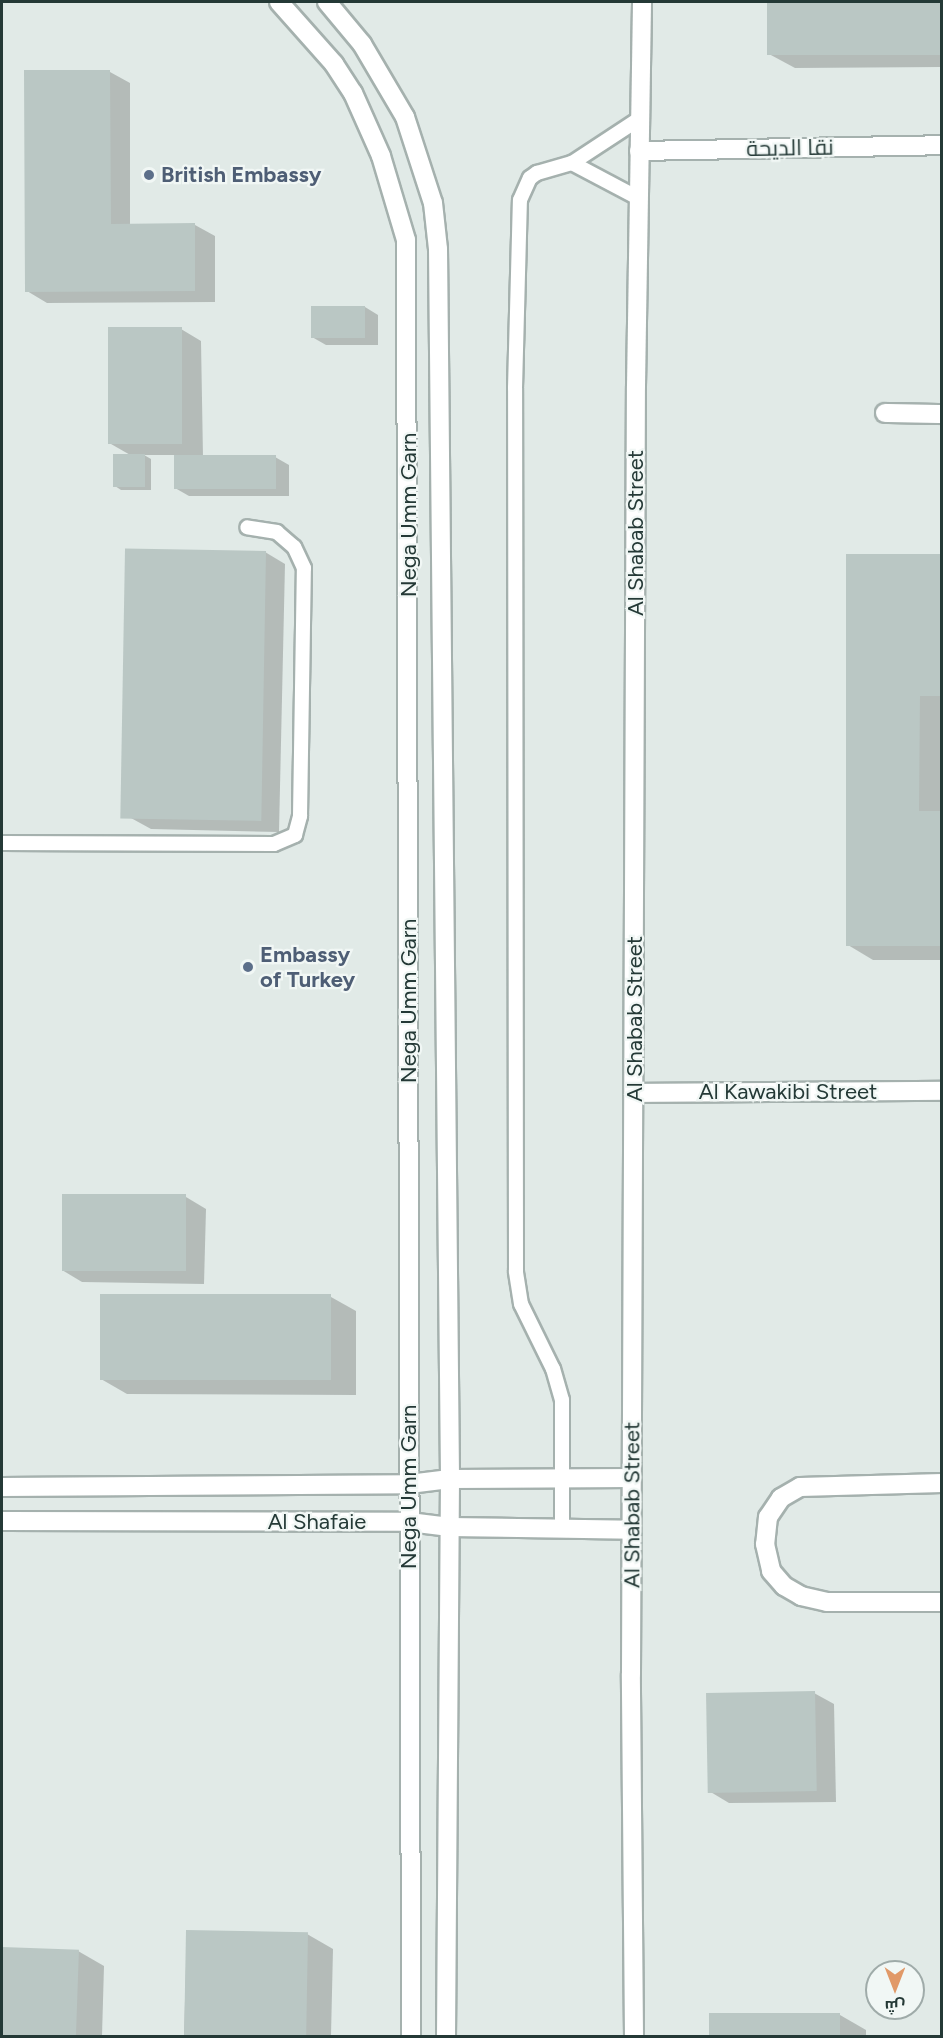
<!DOCTYPE html>
<html>
<head>
<meta charset="utf-8">
<style>
  body { margin:0 }
  #map { position:relative; width:943px; height:2038px; overflow:hidden; background:#e1eae7; font-family:Figtree,Cairo,sans-serif }
  div>[style] { position:absolute }
  .shadow>* { inset:0; background:#0003 }
  .building>* { inset:0; background:#bac7c4; transform-origin:0 0 }
  .roads { filter:drop-shadow(2px 0 #a5b1ae) drop-shadow(-2px 0 #a5b1ae) drop-shadow(0 2px #a5b1ae) drop-shadow(0 -2px #a5b1ae) }
  .service>* { height:14px; margin:-7px; padding:0 7px; transform-origin:7px; border-radius:7px; background:#fff }
  .minor>* { height:18px; margin:-9px; padding:0 9px; transform-origin:9px; border-radius:9px; background:#fff }
  .tertiary>* { height:18px; margin:-9px; padding:0 9px; transform-origin:9px; border-radius:9px; background:#fff }
  .dots>* { width:16px; height:16px; translate:-50% -50%; box-sizing:border-box; border:3px solid #f1f7f5; border-radius:50% }
  span { translate:-50% -50%; white-space:nowrap; text-align:center; line-height:1.15; -webkit-text-stroke:4.5px #f1f7f5; paint-order:stroke }
  .street-label { font-size:22px; color:#243936 }
  .service-label { font-size:22px; color:#4e5e75; font-weight:700 }
  .left { translate:0 -50%; text-align:left }
  .frame { position:absolute; inset:0; border:3px solid #243936; pointer-events:none }
  .north { position:absolute; left:865px; top:1960px; width:60px; height:60px; box-sizing:border-box; background:#f1f7f5; border:2px solid #9faba9; border-radius:50%; rotate:180deg; font-size:16px; font-weight:700; line-height:24px; text-align:center; color:#243936 }
  .north::after { content:''; display:block; margin:auto; width:21px; height:27px; background:#e19968; clip-path:polygon(50% 0,100% 100%,50% 72%,0 100%) }
</style>
</head>
<body>
<div id="map">
  <div class="shadow">
    <i style="clip-path:polygon(769px 2px,942px 2px,942px 67px,795px 68px,769px 54px)"></i>
    <i style="clip-path:polygon(110px 72px,130px 83px,130px 225px,195px 225px,215px 236px,215px 302px,47px 303px,27px 291px)"></i>
    <i style="clip-path:polygon(365px 307px,378px 315px,378px 345px,326px 345px,312px 337px)"></i>
    <i style="clip-path:polygon(181px 329px,201px 341px,203px 457px,275px 457px,289px 465px,289px 496px,189px 496px,175px 488px,175px 455px,144px 455px,151px 459px,151px 490px,121px 490px,115px 486px,132px 456px,111px 444px)"></i>
    <i style="clip-path:polygon(265px 552px,285px 564px,279px 832px,151px 829px,131px 818px)"></i>
    <i style="clip-path:polygon(942px 555px,942px 960px,873px 960px,848px 945px)"></i>
    <i style="clip-path:polygon(186px 1197px,206px 1209px,204px 1284px,82px 1282px,62px 1270px)"></i>
    <i style="clip-path:polygon(331px 1297px,356px 1311px,356px 1395px,127px 1394px,101px 1379px)"></i>
    <i style="clip-path:polygon(814px 1693px,834px 1704px,836px 1802px,729px 1803px,709px 1791px)"></i>
    <i style="clip-path:polygon(187px 1931px,307px 1934px,333px 1949px,331px 2036px,184px 2036px)"></i>
    <i style="clip-path:polygon(2px 1949px,78px 1951px,104px 1966px,102px 2036px,2px 2036px)"></i>
    <i style="clip-path:polygon(840px 2015px,866px 2030px,866px 2036px,710px 2036px,710px 2016px)"></i>
  </div>
  <div class="building">
    <i style="left:767px;top:2px;width:175px;height:53px"></i>
    <i style="clip-path:polygon(24px 70px,110px 70px,111px 224px,195px 223px,195px 291px,25px 292px)"></i>
    <i style="left:311px;top:306px;width:54px;height:32px"></i>
    <i style="left:182px;top:327px;width:117px;height:74px;rotate:90deg"></i>
    <i style="left:113px;top:454px;width:32px;height:33px"></i>
    <i style="left:174px;top:455px;width:102px;height:34px"></i>
    <i style="left:266px;top:551px;width:270px;height:141px;rotate:91deg"></i>
    <i style="clip-path:polygon(846px 554px,942px 554px,942px 696px,920px 696px,919px 811px,942px 811px,942px 946px,846px 946px)"></i>
    <i style="left:62px;top:1194px;width:124px;height:77px"></i>
    <i style="left:100px;top:1294px;width:231px;height:86px"></i>
    <i style="left:815px;top:1691px;width:100px;height:109px;rotate:89deg"></i>
    <i style="left:186px;top:1930px;width:122px;height:106px;rotate:1deg"></i>
    <i style="left:2px;top:1947px;width:77px;height:89px;rotate:2deg"></i>
    <i style="left:840px;top:2013px;width:23px;height:131px;rotate:90deg"></i>
  </div>
  <div class="roads">
    <div class="service">
      <i style="left:572px;top:163px;width:75px;rotate:27.9deg"></i>
      <i style="left:2px;top:843px;width:272px;rotate:0.2deg"></i>
      <i style="left:274px;top:844px;width:23px;rotate:-23deg"></i>
      <i style="left:295px;top:835px;width:20px;rotate:-75deg"></i>
      <i style="left:300px;top:816px;width:248px;rotate:-89.1deg"></i>
      <i style="left:304px;top:568px;width:23px;rotate:-115deg"></i>
      <i style="left:294px;top:547px;width:23px;rotate:-139deg"></i>
      <i style="left:277px;top:532px;width:30px;rotate:-171deg"></i>
      <i style="left:562px;top:1530px;width:130px;rotate:-90deg"></i>
      <i style="left:562px;top:1400px;width:32px;rotate:-106deg"></i>
      <i style="left:553px;top:1369px;width:72px;rotate:-116.2deg"></i>
      <i style="left:521px;top:1304px;width:33px;rotate:-99deg"></i>
      <i style="left:516px;top:1271px;width:883px;rotate:-90.06deg"></i>
      <i style="left:515px;top:388px;width:188px;rotate:-88.5deg"></i>
      <i style="left:520px;top:200px;width:24px;rotate:-66deg"></i>
      <i style="left:530px;top:178px;width:9px;rotate:-36deg"></i>
      <i style="left:537px;top:173px;width:36px;rotate:-16deg"></i>
      <i style="left:572px;top:163px;width:80px;rotate:-33.3deg"></i>
    </div>
    <div class="minor">
      <i style="left:279px;top:2px;width:83px;rotate:48.4deg"></i>
      <i style="left:334px;top:64px;width:35px;rotate:57deg"></i>
      <i style="left:353px;top:93px;width:69px;rotate:66deg"></i>
      <i style="left:381px;top:156px;width:88px;rotate:73.4deg"></i>
      <i style="left:406px;top:240px;width:1796px;rotate:89.84deg"></i>
      <i style="left:327px;top:2px;width:55px;rotate:50.2deg"></i>
      <i style="left:362px;top:44px;width:85px;rotate:59.5deg"></i>
      <i style="left:405px;top:117px;width:90px;rotate:72deg"></i>
      <i style="left:433px;top:203px;width:46px;rotate:83.8deg"></i>
      <i style="left:438px;top:249px;width:1230px;rotate:89.44deg"></i>
      <i style="left:450px;top:1479px;width:557px;rotate:90.41deg"></i>
      <i style="left:639px;top:151px;width:303px;rotate:-1.1deg"></i>
      <i style="left:885px;top:413px;width:57px;rotate:1deg"></i>
      <i style="left:634px;top:1093px;width:308px;rotate:-0.4deg"></i>
      <i style="left:942px;top:1483px;width:142px;rotate:178.4deg"></i>
      <i style="left:800px;top:1487px;width:22px;rotate:150deg"></i>
      <i style="left:781px;top:1498px;width:23px;rotate:124deg"></i>
      <i style="left:768px;top:1517px;width:27px;rotate:96deg"></i>
      <i style="left:765px;top:1544px;width:28px;rotate:77deg"></i>
      <i style="left:771px;top:1571px;width:20px;rotate:49deg"></i>
      <i style="left:784px;top:1586px;width:20px;rotate:30deg"></i>
      <i style="left:801px;top:1596px;width:27px;rotate:13deg"></i>
      <i style="left:827px;top:1602px;width:115px"></i>
      <i style="left:2px;top:1487px;width:407px;rotate:-0.4deg"></i>
      <i style="left:409px;top:1484px;width:41px;rotate:-7deg"></i>
      <i style="left:450px;top:1479px;width:182px;rotate:-0.3deg"></i>
      <i style="left:2px;top:1521px;width:407px;rotate:0.1deg"></i>
      <i style="left:409px;top:1522px;width:41px;rotate:7deg"></i>
      <i style="left:450px;top:1527px;width:182px;rotate:0.9deg"></i>
    </div>
    <div class="tertiary">
      <i style="left:634px;top:2036px;width:362px;rotate:-90.5deg"></i>
      <i style="left:631px;top:1674px;width:1288px;rotate:-89.78deg"></i>
      <i style="left:636px;top:386px;width:384px;rotate:-89.1deg"></i>
    </div>
  </div>
  <div class="dots">
    <i style="left:149px;top:175px;background:#5c6f8a"></i>
    <i style="left:248px;top:967px;background:#5c6f8a"></i>
  </div>
  <div class="street-label">
    <span style="left:790px;top:148px;rotate:-1deg">نقا الديحة</span>
    <span style="left:409px;top:515px;rotate:-90deg">Nega Umm Garn</span>
    <span style="left:636px;top:533px;rotate:-90deg">Al Shabab Street</span>
    <span style="left:409px;top:1001px;rotate:-90deg">Nega Umm Garn</span>
    <span style="left:635px;top:1019px;rotate:-90deg">Al Shabab Street</span>
    <span style="left:788px;top:1092px">Al Kawakibi Street</span>
    <span style="left:409px;top:1487px;rotate:-90deg">Nega Umm Garn</span>
    <span style="left:632px;top:1505px;rotate:-90deg">Al Shabab Street</span>
    <span style="left:317px;top:1522px">Al Shafaie</span>
  </div>
  <div class="service-label">
    <span class="left" style="left:161px;top:175px">British Embassy</span>
    <span class="left" style="left:260px;top:967px">Embassy<br>of Turkey</span>
  </div>
  <div class="frame"></div>
  <div class="north">ش</div>
</div>
</body>
</html>
